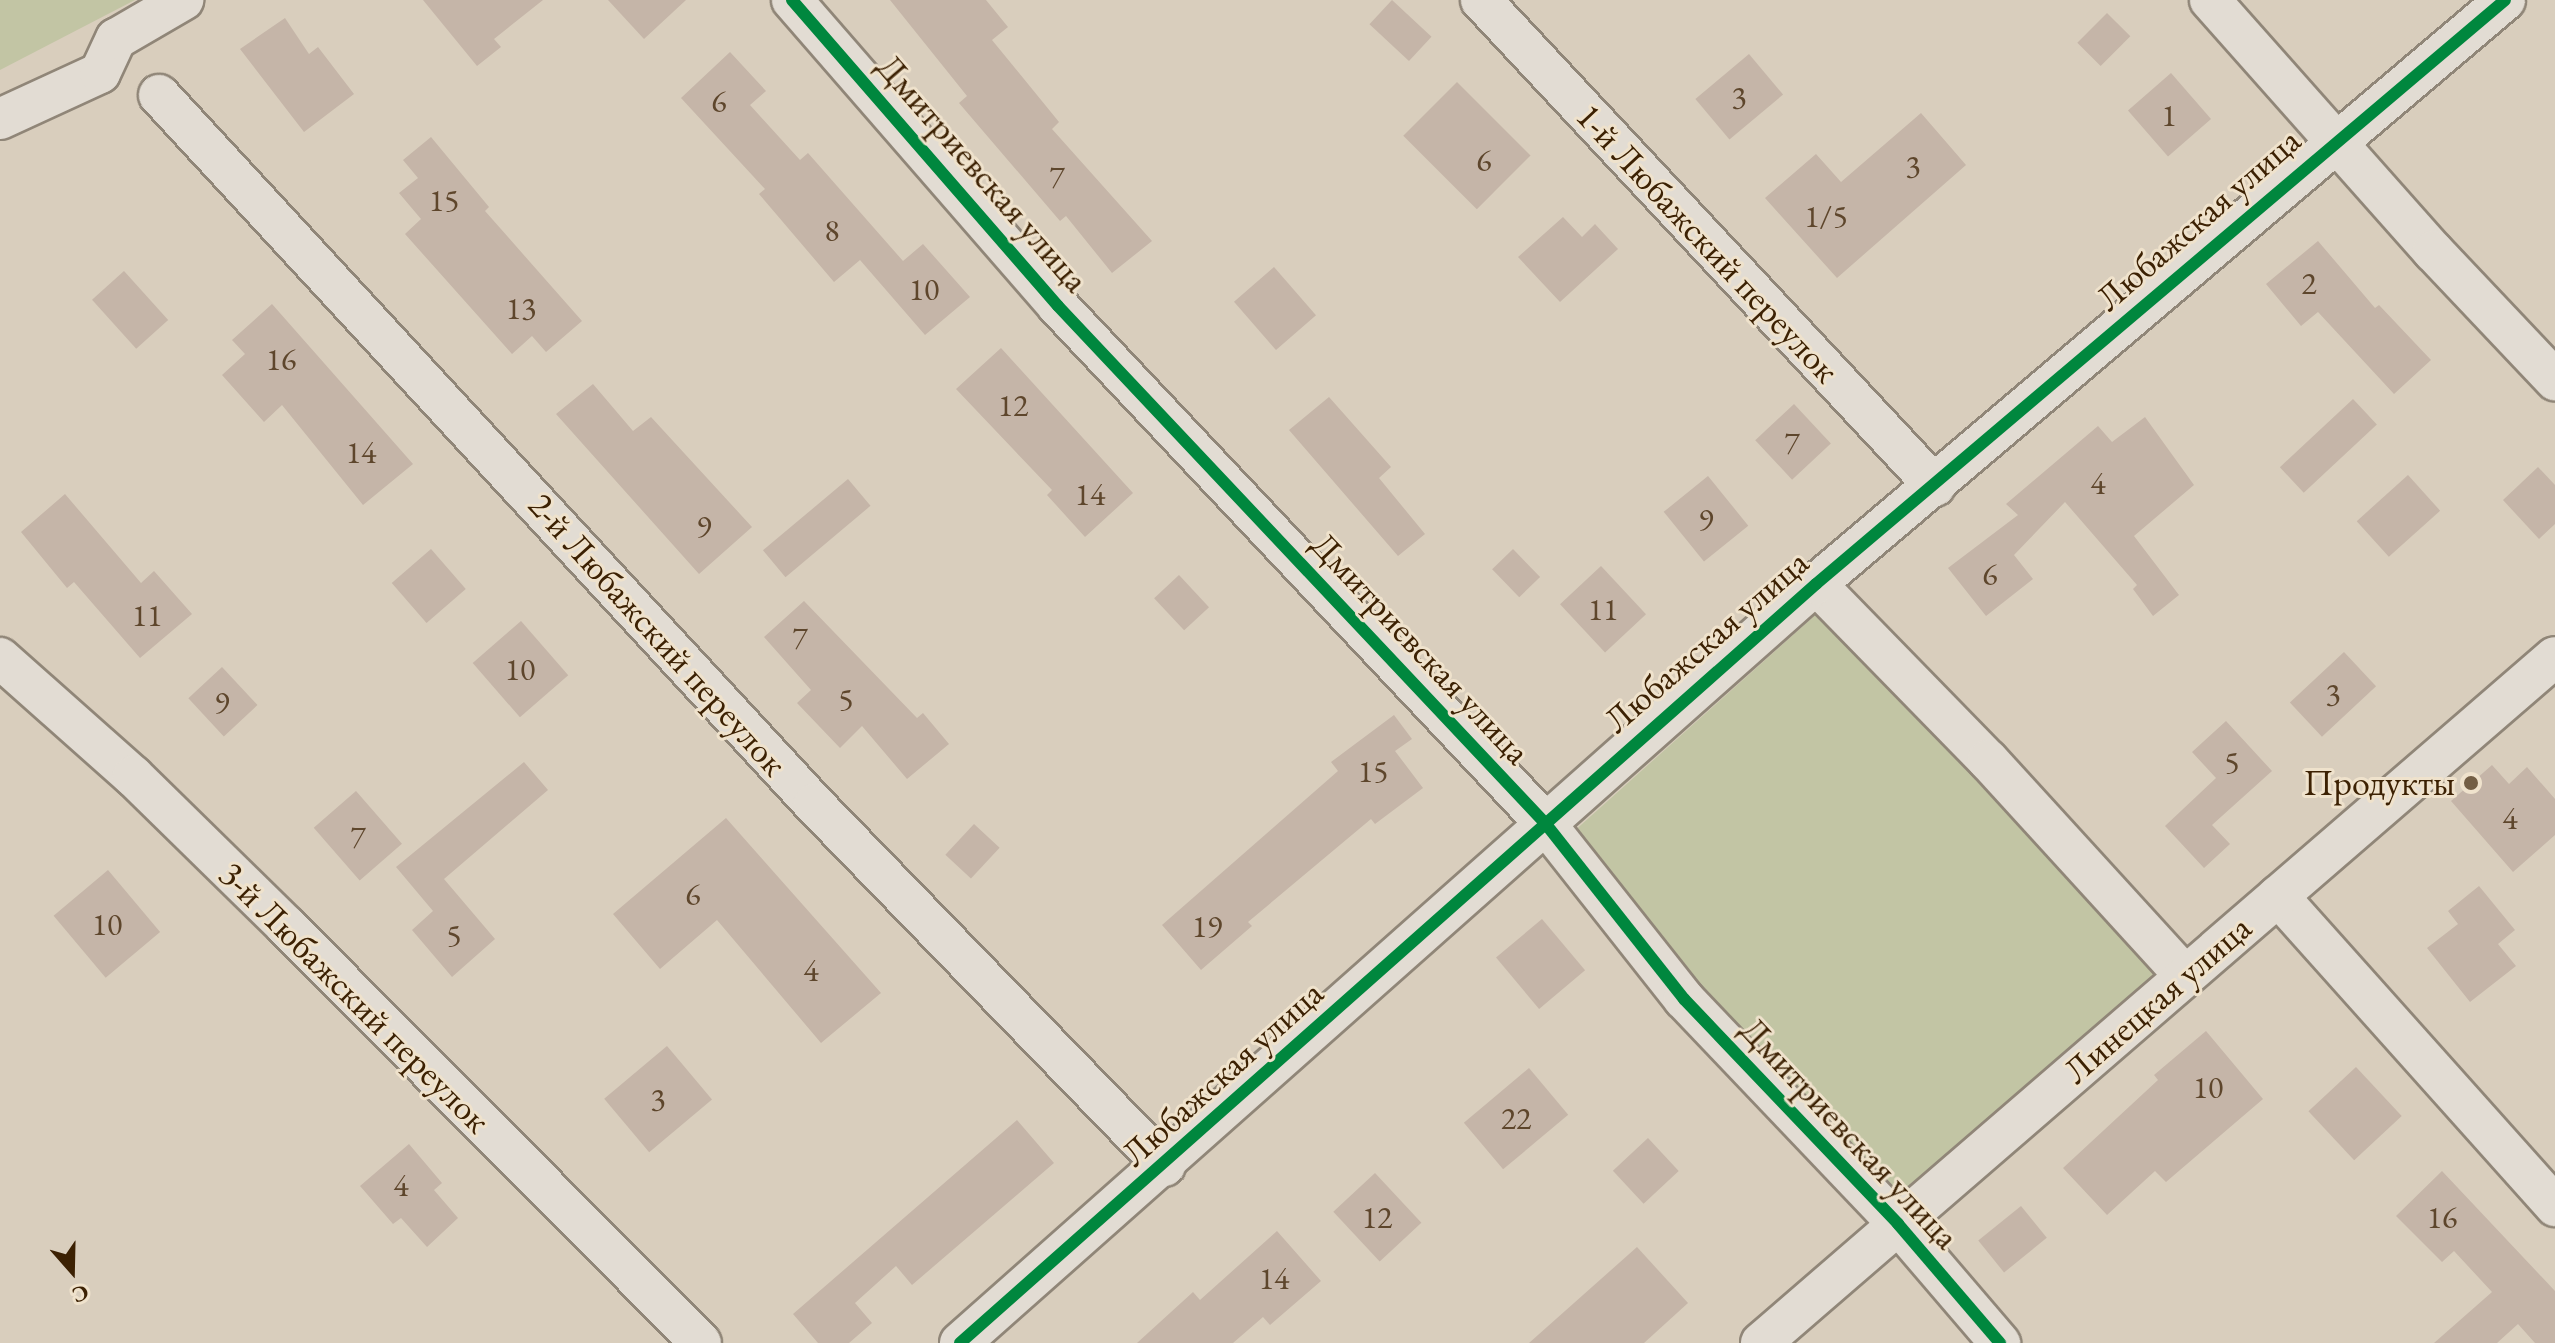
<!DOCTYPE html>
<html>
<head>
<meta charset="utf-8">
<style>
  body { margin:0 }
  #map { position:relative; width:2555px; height:1343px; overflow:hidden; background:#d9cebd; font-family:"EB Garamond",serif }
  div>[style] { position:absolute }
  .green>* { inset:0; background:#c2c5a4 }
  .building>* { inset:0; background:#c5b5a8; transform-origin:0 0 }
  .roads { filter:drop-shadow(2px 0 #908678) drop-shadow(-2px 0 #908678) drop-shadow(0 2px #908678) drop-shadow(0 -2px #908678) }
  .street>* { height:40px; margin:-20px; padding:0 20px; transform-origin:20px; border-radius:20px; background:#e2dcd3 }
  .cycleway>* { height:12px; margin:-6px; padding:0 6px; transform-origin:6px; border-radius:6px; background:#00873e }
  .dots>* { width:22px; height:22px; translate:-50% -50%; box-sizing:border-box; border:4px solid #efe2cc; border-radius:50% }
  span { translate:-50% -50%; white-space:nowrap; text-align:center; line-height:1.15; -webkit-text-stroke:6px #efe2cc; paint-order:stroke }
  .number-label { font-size:32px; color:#5e462c }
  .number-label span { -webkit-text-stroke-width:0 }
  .street-label { font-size:36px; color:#3c2103 }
  .poi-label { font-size:36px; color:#3c2103 }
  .right { translate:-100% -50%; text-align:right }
  .north { position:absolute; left:32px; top:1231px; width:80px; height:80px; -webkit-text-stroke:6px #efe2cc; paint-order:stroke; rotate:160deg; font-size:22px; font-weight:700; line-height:32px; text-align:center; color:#3c2103 }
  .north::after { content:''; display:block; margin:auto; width:28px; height:36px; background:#3c2103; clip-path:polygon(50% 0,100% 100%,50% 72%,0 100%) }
</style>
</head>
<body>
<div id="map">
  <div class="green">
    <i style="clip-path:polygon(0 0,135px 0,0 70px)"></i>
    <i style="clip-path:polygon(1822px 609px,2160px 955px,2155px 974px,1900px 1199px,1691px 978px,1572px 833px)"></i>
  </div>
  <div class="building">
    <i style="clip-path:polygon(423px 0,543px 0,494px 39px,501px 47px,477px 66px)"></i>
    <i style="clip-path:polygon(608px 0,686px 0,644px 39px)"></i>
    <i style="clip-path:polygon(890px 0,986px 0,1008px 27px,992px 40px,1059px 122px,1052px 129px,1152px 241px,1112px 273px,1066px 216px,1060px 221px,959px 103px,967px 96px)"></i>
    <i style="left:1392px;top:0;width:54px;height:33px;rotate:43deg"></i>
    <i style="left:2107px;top:13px;width:33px;height:42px;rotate:45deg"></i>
    <i style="clip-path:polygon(285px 18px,309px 54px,318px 47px,354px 94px,304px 132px,240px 49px)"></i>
    <i style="clip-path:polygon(730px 52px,766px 91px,750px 105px,800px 160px,808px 153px,903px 261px,923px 244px,970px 297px,925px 335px,860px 260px,834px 282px,759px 194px,765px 189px,681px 98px)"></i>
    <i style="left:1749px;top:54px;width:53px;height:70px;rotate:50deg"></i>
    <i style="left:2171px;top:73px;width:61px;height:57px;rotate:49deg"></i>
    <i style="left:1457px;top:82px;width:104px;height:76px;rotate:45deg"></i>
    <i style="clip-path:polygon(1921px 113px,1966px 165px,1837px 278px,1765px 198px,1816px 154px,1841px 182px)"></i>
    <i style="clip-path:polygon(431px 137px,489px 207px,485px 211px,582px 321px,546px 352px,532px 336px,512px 354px,405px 234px,421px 219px,399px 193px,418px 178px,403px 160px)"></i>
    <i style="clip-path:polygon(1563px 217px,1582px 237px,1595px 224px,1618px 249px,1560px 302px,1518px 257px)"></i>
    <i style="clip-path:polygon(2318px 241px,2375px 308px,2379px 305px,2431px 360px,2394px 394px,2318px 312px,2301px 326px,2266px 284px)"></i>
    <i style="left:1274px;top:267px;width:64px;height:53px;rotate:49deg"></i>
    <i style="left:124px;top:271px;width:66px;height:43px;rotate:48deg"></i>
    <i style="clip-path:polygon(272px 304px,413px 464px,363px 505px,282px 405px,264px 422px,222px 375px,245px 354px,232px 340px)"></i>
    <i style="clip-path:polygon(1001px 348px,1133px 493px,1085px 537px,1047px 495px,1052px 490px,956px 389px)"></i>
    <i style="clip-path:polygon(593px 384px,633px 431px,651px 417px,752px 527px,699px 574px,556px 414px)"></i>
    <i style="clip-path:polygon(1329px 397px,1391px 467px,1379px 478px,1425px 534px,1398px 556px,1289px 430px)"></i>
    <i style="left:2353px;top:399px;width:35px;height:100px;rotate:47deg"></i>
    <i style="left:1794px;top:404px;width:54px;height:53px;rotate:47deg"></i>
    <i style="clip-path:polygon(2145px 417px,2194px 485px,2134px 536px,2179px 595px,2153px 616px,2133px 589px,2137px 585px,2065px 502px,2014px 555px,2033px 579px,1986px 616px,1948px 568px,2018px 515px,2006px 504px,2098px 426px,2112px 442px)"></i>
    <i style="clip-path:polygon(2538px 467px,2555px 485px,2555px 524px,2539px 539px,2503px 500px)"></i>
    <i style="left:2408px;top:475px;width:48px;height:69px;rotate:48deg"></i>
    <i style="left:1708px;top:476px;width:64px;height:57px;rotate:51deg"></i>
    <i style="left:848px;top:479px;width:35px;height:111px;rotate:50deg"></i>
    <i style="clip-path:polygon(65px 494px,141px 583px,154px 571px,192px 614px,140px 658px,74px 582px,67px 588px,21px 532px)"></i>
    <i style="left:431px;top:549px;width:53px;height:52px;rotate:49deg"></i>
    <i style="left:1513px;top:549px;width:39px;height:29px;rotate:46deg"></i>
    <i style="left:1601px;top:566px;width:66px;height:56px;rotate:47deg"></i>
    <i style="left:1179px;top:575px;width:44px;height:34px;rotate:47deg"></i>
    <i style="clip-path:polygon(804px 601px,917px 718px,923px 713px,949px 744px,907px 779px,862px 726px,840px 748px,797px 703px,811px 690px,764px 637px)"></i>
    <i style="left:521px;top:621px;width:72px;height:64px;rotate:49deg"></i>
    <i style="left:2344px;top:652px;width:47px;height:74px;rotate:47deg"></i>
    <i style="left:222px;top:667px;width:52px;height:46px;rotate:47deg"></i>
    <i style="clip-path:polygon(1394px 715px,1412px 739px,1395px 751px,1423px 788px,1375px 824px,1371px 819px,1248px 922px,1252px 926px,1201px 970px,1162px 925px,1338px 771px,1331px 762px)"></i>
    <i style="clip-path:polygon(2226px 721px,2272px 771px,2212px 825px,2230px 844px,2204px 868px,2165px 826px,2216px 778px,2192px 752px)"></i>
    <i style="clip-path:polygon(524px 762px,548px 790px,444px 879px,495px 939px,452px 977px,412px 930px,433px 911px,396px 867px)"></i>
    <i style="clip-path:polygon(2492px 765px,2509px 784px,2527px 767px,2555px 799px,2555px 835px,2513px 872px,2451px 801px)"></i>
    <i style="left:356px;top:791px;width:70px;height:56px;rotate:49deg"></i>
    <i style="clip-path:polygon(726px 818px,881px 993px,821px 1043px,717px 920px,660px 969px,613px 914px)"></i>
    <i style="left:974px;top:824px;width:35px;height:42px;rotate:43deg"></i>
    <i style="left:108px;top:870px;width:81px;height:71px;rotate:50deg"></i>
    <i style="clip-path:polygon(2479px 886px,2515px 930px,2498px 944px,2516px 966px,2470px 1002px,2427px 948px,2458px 924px,2448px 911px)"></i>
    <i style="left:1542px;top:919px;width:67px;height:60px;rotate:50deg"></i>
    <i style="clip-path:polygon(2206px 1031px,2263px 1099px,2166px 1182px,2155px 1171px,2107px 1215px,2063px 1168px,2158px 1080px,2154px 1075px)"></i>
    <i style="left:667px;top:1046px;width:70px;height:82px;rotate:50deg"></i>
    <i style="left:2356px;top:1067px;width:67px;height:65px;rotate:47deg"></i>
    <i style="left:1529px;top:1068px;width:61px;height:85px;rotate:50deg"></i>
    <i style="clip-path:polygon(1017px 1120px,1054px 1163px,912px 1285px,896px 1266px,855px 1303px,872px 1323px,849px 1343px,818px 1343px,793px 1314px)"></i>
    <i style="left:1648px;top:1138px;width:45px;height:48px;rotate:47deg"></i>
    <i style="clip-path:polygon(409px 1144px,442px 1183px,434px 1190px,458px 1218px,427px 1247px,401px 1218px,393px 1224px,360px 1186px)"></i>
    <i style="clip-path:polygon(2442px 1171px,2555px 1291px,2555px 1343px,2535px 1343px,2518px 1324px,2497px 1343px,2434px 1343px,2492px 1292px,2454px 1251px,2442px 1262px,2396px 1216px)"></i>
    <i style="left:1375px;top:1173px;width:68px;height:57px;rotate:47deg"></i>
    <i style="left:2021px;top:1206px;width:41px;height:55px;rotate:51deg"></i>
    <i style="clip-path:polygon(1277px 1231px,1321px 1281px,1270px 1325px,1263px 1317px,1233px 1343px,1137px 1343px,1193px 1292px,1200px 1300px)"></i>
    <i style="clip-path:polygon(1637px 1247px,1688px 1303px,1644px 1343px,1529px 1343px)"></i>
  </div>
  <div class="roads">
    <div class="street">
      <i style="left:792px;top:0;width:405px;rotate:49deg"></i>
      <i style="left:1058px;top:306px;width:710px;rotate:46.71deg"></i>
      <i style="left:1545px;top:823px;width:224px;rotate:51.7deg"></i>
      <i style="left:1684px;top:999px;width:311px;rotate:46.4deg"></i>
      <i style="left:1898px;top:1224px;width:157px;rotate:49.4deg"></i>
      <i style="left:1481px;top:0;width:665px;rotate:46.95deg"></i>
      <i style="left:2210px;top:0;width:336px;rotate:48.4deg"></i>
      <i style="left:2433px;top:251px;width:178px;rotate:46.6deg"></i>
      <i style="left:159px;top:95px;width:965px;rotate:47.27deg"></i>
      <i style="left:814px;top:804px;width:504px;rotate:45.88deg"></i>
      <i style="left:0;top:119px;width:110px;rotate:-24.7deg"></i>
      <i style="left:100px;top:73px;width:38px;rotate:-65deg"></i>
      <i style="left:116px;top:39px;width:78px;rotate:-30.2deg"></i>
      <i style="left:1816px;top:584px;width:246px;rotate:45.7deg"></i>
      <i style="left:1988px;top:760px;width:291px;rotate:47.6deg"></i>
      <i style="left:0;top:658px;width:178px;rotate:41.6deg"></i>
      <i style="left:133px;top:776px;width:214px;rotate:44.4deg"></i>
      <i style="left:286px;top:926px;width:588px;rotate:45.14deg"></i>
      <i style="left:2278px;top:896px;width:416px;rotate:48.2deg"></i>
      <i style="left:960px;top:1343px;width:1144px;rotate:-41.56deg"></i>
      <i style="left:1816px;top:584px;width:903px;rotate:-40.28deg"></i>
      <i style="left:1761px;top:1343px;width:1049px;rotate:-40.83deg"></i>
    </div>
  </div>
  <div class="cycleway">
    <i style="left:792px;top:0;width:405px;rotate:49deg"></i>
    <i style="left:1058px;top:306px;width:710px;rotate:46.71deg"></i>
    <i style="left:1545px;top:823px;width:224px;rotate:51.7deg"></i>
    <i style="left:1684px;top:999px;width:311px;rotate:46.4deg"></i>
    <i style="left:1898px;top:1224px;width:157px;rotate:49.4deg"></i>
    <i style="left:960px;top:1343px;width:1144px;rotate:-41.56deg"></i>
    <i style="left:1816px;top:584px;width:903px;rotate:-40.28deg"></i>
  </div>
  <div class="dots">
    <i style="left:2471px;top:783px;background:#735e44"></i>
  </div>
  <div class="number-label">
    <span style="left:1739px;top:97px">3</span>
    <span style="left:719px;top:101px">6</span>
    <span style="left:2169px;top:115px">1</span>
    <span style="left:1484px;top:160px">6</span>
    <span style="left:1913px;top:166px">3</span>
    <span style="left:1057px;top:176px">7</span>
    <span style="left:444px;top:200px">15</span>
    <span style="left:1826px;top:216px">1/5</span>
    <span style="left:832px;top:230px">8</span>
    <span style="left:2309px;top:283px">2</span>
    <span style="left:924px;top:289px">10</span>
    <span style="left:521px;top:308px">13</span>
    <span style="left:281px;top:359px">16</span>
    <span style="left:1013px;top:405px">12</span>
    <span style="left:1792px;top:442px">7</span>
    <span style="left:361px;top:452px">14</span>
    <span style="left:2098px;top:483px">4</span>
    <span style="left:1090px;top:494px">14</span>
    <span style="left:1706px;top:519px">9</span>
    <span style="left:704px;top:526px">9</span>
    <span style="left:1990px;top:574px">6</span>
    <span style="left:1603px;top:609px">11</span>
    <span style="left:147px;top:615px">11</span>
    <span style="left:800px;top:637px">7</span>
    <span style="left:520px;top:669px">10</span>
    <span style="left:2333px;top:694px">3</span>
    <span style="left:846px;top:699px">5</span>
    <span style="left:222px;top:702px">9</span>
    <span style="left:2232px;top:762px">5</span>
    <span style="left:1373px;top:771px">15</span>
    <span style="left:2510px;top:818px">4</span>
    <span style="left:358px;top:836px">7</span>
    <span style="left:693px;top:894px">6</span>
    <span style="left:107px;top:924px">10</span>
    <span style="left:1207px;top:926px">19</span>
    <span style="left:454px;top:935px">5</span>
    <span style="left:811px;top:970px">4</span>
    <span style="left:2208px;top:1087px">10</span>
    <span style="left:658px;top:1099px">3</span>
    <span style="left:1516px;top:1118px">22</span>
    <span style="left:401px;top:1185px">4</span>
    <span style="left:1377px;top:1217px">12</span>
    <span style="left:2442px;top:1217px">16</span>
    <span style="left:1274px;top:1278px">14</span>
  </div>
  <div class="street-label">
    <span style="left:983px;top:173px;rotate:49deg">Дмитриевская улица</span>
    <span style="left:2198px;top:219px;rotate:-41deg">Любажская улица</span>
    <span style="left:1708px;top:243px;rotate:47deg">1-й Любажский переулок</span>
    <span style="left:658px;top:634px;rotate:48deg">2-й Любажский переулок</span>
    <span style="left:1706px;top:641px;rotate:-41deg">Любажская улица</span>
    <span style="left:1421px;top:648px;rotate:47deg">Дмитриевская улица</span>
    <span style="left:355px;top:997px;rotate:45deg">3-й Любажский переулок</span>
    <span style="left:2157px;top:999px;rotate:-41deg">Линецкая улица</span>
    <span style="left:1222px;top:1073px;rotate:-42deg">Любажская улица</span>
    <span style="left:1850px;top:1133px;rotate:47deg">Дмитриевская улица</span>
  </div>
  <div class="poi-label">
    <span class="right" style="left:2455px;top:783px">Продукты</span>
  </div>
  <div class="north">С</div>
</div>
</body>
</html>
